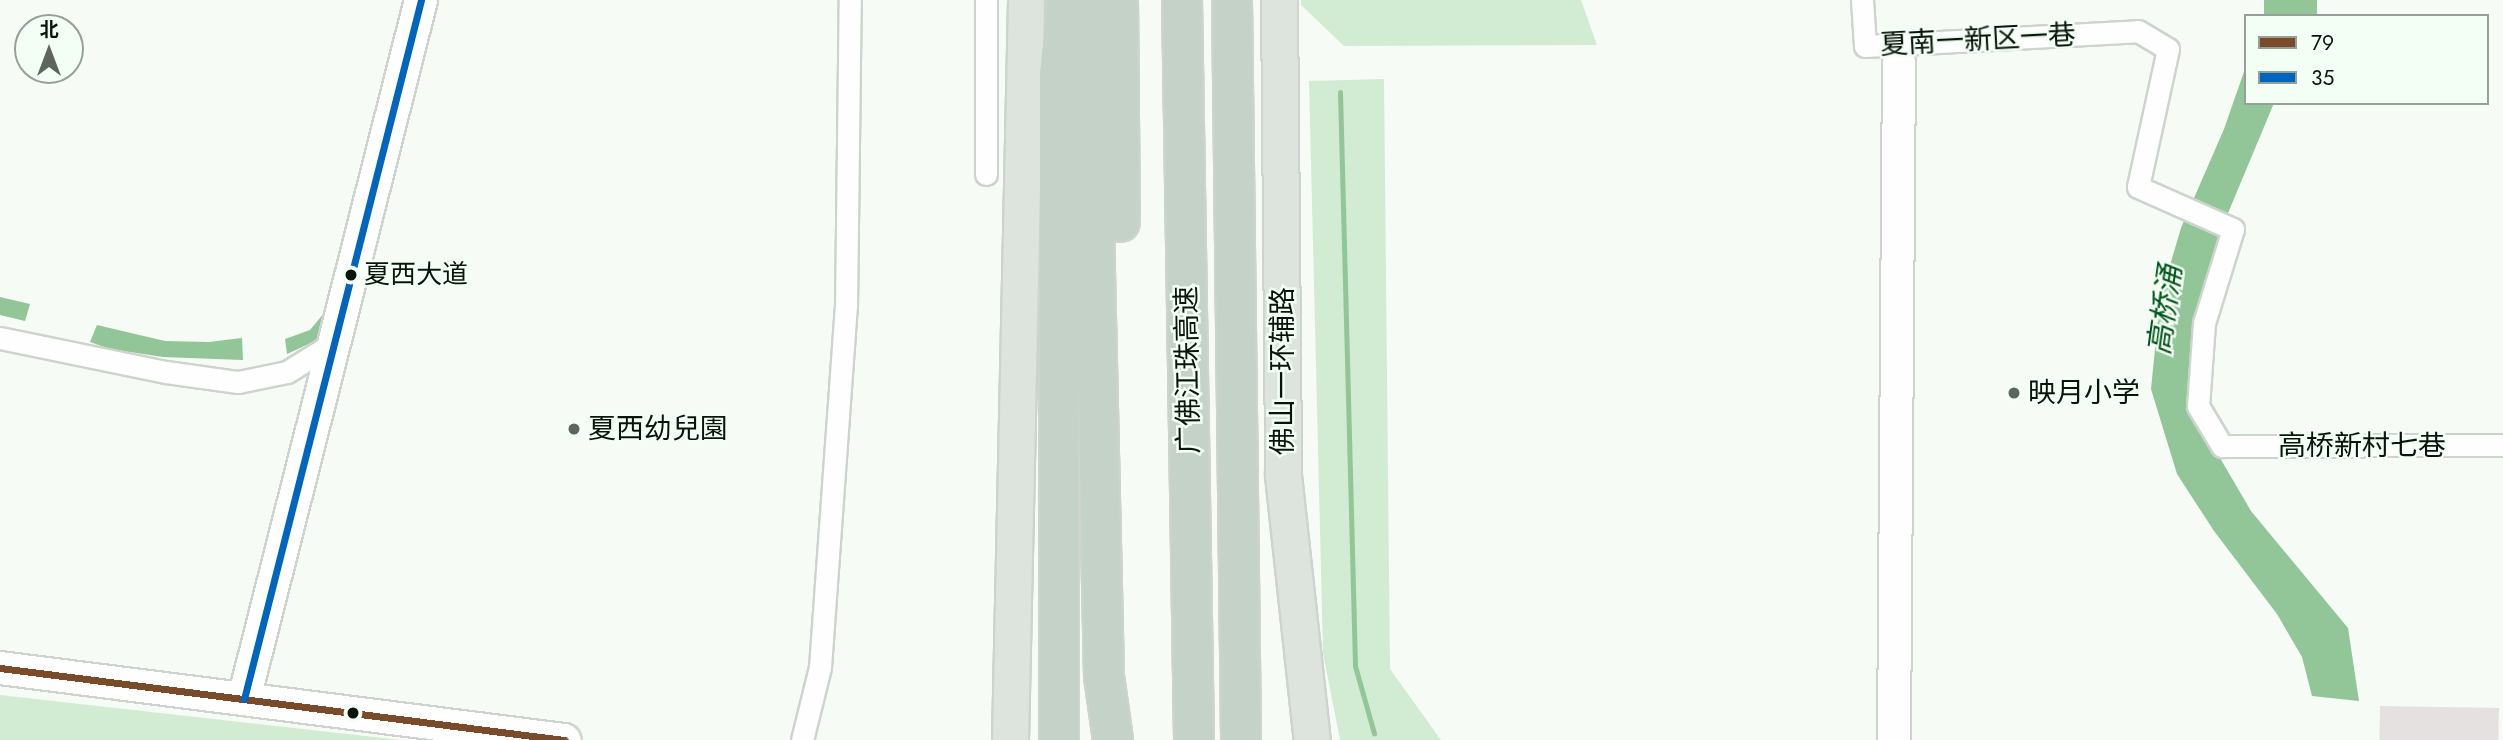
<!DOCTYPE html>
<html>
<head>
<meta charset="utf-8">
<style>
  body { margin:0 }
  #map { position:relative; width:2503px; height:740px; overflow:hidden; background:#f6fbf6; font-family:Jost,"Noto Sans SC",sans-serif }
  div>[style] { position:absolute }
  .green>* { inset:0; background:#d1ecd3 }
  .water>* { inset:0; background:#92c598; transform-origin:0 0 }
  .stream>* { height:5px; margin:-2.5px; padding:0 2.5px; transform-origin:2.5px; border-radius:2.5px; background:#92c598 }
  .building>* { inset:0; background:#e4e1e0; transform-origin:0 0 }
  .roads { filter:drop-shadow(2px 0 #cdd3cd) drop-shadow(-2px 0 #cdd3cd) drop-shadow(0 2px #cdd3cd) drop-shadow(0 -2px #cdd3cd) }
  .street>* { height:21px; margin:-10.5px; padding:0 10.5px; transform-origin:10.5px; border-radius:10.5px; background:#fefefe }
  .secondary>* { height:32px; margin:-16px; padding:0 16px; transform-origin:16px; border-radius:16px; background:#fefefe }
  .primary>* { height:35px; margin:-17.5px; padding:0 17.5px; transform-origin:17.5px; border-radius:17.5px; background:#dce4dd }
  .highway>* { height:38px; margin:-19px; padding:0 19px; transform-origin:19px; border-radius:19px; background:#c5d2c7 }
  .bus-1>* { height:7px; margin:-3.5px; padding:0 3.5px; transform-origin:3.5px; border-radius:3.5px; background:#7a4b2a }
  .bus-2>* { height:7px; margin:-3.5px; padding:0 3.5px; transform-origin:3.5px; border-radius:3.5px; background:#0065bd }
  .dots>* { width:19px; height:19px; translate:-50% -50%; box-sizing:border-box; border:4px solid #f3fef4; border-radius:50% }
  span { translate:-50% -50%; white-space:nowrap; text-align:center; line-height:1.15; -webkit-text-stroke:5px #f3fef4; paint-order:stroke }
  .bus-label { font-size:26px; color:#0b140c }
  .left { translate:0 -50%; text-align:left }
  .street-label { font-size:28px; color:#0b140c }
  .poi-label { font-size:28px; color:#0b140c }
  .water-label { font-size:30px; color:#00551a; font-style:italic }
  .legend { position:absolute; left:2244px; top:14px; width:245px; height:91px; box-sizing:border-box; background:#f3fef4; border:2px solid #96a097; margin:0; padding:9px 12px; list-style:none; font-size:21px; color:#0b140c }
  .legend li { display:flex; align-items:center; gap:14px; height:35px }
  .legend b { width:35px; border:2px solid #96a097 }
  .north { position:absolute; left:14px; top:14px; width:70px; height:70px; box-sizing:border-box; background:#f3fef4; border:2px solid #96a097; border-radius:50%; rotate:0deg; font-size:19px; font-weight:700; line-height:28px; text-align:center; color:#0b140c }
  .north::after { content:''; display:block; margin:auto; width:24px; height:32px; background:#5d655e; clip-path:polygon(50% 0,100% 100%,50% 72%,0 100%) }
</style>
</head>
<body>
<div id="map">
  <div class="green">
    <i style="clip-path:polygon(1301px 0,1581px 0,1597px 45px,1344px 46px,1301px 5px)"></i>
    <i style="clip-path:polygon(1384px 79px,1390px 669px,1441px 740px,1340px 740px,1323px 653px,1309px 81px)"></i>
    <i style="clip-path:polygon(0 695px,401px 740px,0 740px)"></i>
  </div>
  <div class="water">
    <i style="left:2264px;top:0;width:53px;height:16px"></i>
    <i style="clip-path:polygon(2246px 66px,2246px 103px,2274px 103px,2218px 237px,2200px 306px,2197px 375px,2213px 446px,2251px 511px,2348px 628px,2359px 701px,2312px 696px,2302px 657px,2277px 614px,2214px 531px,2177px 474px,2151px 389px,2160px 299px,2181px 228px,2224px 129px)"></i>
    <i style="clip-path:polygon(0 297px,30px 304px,25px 321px,0 315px)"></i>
    <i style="clip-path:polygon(330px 306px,330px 334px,287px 354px,285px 339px,310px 330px)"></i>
    <i style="clip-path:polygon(97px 325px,165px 341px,209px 342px,242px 338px,243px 360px,163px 357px,110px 349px,90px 342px)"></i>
  </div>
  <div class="stream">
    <i style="left:1340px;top:92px;width:574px;rotate:88.5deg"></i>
    <i style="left:1355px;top:666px;width:70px;rotate:74.2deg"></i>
  </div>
  <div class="building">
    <i style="left:2380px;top:706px;width:119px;height:34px;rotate:1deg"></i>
  </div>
  <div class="roads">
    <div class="street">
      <i style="left:986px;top:0;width:174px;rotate:90deg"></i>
      <i style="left:1862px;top:0;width:46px;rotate:86.3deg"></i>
      <i style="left:1865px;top:46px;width:273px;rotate:-3.1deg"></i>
      <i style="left:2138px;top:31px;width:35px;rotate:31deg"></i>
      <i style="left:2168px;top:49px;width:141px;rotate:102.3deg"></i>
      <i style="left:2138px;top:187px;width:104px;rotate:23.9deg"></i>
      <i style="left:2233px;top:229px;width:98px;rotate:107.1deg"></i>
      <i style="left:2204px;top:323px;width:83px;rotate:94.1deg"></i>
      <i style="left:2198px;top:406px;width:47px;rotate:59deg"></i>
      <i style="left:2222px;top:446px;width:281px;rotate:-0.2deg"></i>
      <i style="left:0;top:338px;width:169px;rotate:11.6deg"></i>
      <i style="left:166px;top:372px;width:73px;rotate:7.9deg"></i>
      <i style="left:238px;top:382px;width:50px;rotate:-11.5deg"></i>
      <i style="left:287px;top:372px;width:57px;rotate:-32deg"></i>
      <i style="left:802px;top:740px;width:75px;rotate:-76.1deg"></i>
      <i style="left:820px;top:667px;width:361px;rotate:-85.9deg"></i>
      <i style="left:846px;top:307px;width:307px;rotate:-89.3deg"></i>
    </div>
    <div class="secondary">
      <i style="left:0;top:668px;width:569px;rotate:7.28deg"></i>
      <i style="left:244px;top:699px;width:721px;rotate:-75.79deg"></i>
      <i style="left:1894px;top:740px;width:678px;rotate:-89.58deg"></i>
    </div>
    <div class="primary">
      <i style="left:1279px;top:0;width:475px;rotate:89.5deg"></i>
      <i style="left:1283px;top:475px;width:267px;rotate:83.8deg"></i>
      <i style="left:1010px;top:740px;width:740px;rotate:-88.76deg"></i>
    </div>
    <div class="highway">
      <i style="left:1089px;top:0;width:676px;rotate:88.73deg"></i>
      <i style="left:1104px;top:676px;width:65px;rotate:82deg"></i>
      <i style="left:1118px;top:0;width:222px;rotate:89.5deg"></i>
      <i style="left:1182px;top:0;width:740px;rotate:89.07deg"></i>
      <i style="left:1232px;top:0;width:740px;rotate:89.3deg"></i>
      <i style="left:1059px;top:740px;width:666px;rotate:-90deg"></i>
      <i style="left:1059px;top:74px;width:74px;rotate:-83.8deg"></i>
    </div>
  </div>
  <div class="bus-1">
    <i style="left:0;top:668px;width:569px;rotate:7.28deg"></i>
  </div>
  <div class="bus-2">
    <i style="left:244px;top:699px;width:721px;rotate:-75.79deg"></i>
  </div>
  <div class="dots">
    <i style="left:351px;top:275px;background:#0b140c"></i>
    <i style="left:2014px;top:393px;background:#5d655e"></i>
    <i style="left:574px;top:429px;background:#5d655e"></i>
    <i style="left:353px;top:713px;background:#0b140c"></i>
  </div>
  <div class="bus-label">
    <span class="left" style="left:364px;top:275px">夏西大道</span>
  </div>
  <div class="street-label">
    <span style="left:1978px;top:40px;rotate:-3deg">夏南一新区一巷</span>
    <span style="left:1188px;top:370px;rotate:-91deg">广佛江珠高速</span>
    <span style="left:1283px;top:371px;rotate:-90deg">佛山一环辅路</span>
    <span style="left:2362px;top:446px">高桥新村七巷</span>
  </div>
  <div class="poi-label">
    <span class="left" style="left:2028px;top:393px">映月小学</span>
    <span class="left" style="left:588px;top:429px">夏西幼兒園</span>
  </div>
  <div class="water-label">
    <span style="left:2165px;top:310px;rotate:-82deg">高桥涌</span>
  </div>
  <ul class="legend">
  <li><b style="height:9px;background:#7a4b2a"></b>79</li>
  <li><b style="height:9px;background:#0065bd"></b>35</li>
  </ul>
  <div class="north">北</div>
</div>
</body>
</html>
